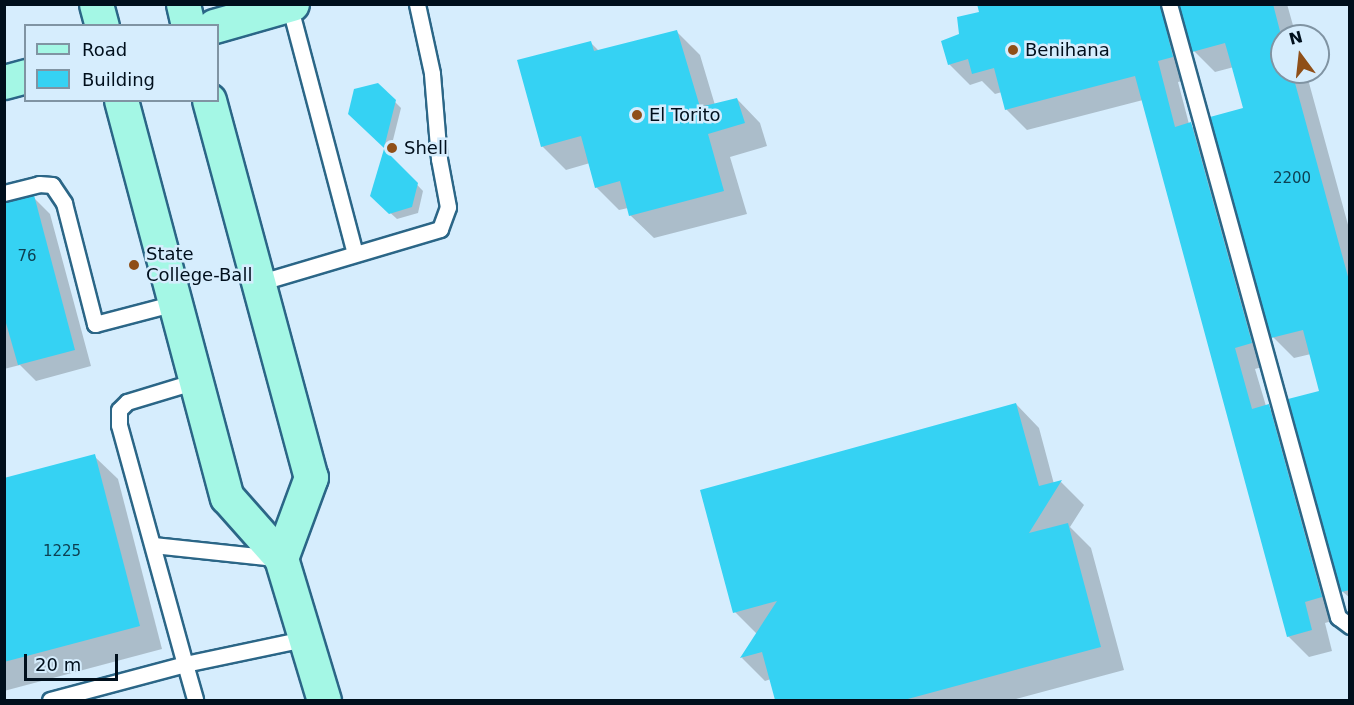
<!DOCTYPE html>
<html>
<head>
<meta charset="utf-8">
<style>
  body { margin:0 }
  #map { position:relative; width:1354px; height:705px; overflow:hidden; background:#d6edfd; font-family:"DejaVu Sans",sans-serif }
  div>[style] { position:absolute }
  .shadow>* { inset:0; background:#0003 }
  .building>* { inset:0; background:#35d2f3 }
  .roads { filter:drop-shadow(2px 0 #2b6687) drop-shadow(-2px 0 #2b6687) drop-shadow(0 2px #2b6687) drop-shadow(0 -2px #2b6687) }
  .lane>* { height:15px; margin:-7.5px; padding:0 7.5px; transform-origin:7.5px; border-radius:7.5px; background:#fff }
  .primary>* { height:33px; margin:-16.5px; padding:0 16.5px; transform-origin:16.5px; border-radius:16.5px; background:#a4f7e5 }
  .dots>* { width:16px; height:16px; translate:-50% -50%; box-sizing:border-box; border:3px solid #d6edfd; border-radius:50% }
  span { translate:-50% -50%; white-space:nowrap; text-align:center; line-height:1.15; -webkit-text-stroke:5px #d6edfd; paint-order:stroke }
  .number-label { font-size:15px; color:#0d4052 }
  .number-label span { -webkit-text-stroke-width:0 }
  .poi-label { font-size:18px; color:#000f1c }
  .left { translate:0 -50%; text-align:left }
  .frame { position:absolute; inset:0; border:6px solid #000f1c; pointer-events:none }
  .legend { position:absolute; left:24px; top:24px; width:195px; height:78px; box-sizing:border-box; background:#d6edfd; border:2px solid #8094a3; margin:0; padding:8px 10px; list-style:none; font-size:18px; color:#000f1c }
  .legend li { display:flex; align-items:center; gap:12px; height:30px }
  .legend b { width:30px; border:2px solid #8094a3 }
  .north { position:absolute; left:1270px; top:24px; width:60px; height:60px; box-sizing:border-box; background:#d6edfd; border:2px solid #8094a3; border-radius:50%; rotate:345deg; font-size:16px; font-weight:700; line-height:24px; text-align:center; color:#000f1c }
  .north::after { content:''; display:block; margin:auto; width:21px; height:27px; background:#8f4f18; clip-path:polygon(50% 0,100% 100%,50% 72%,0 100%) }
  .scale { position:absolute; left:24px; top:654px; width:94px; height:27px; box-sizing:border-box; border:3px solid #000f1c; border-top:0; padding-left:8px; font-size:18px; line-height:21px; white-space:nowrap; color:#000f1c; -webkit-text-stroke:4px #d6edfd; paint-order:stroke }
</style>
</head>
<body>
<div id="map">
  <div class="shadow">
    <i style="clip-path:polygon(978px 4px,1287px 4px,1296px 36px,1282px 36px,1282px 72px,1306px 72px,1350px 232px,1350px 598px,1343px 592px,1321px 392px,1311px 354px,1294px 358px,1273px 337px,1245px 109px,1234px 67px,1215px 72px,1194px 51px,1184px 15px,1180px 28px,1193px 78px,1178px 82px,1189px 124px,1212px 145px,1272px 364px,1255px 369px,1266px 406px,1290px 427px,1342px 618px,1325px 623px,1332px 651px,1309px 657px,1288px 636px,1143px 100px,1027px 130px,1006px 109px,1002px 92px,995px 94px,982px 81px,970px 85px,949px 64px,961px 35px,980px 13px)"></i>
    <i style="clip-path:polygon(677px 32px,700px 55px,715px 105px,737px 99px,760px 123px,767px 146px,730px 157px,747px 214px,654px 238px,630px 215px,628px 208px,619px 210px,596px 187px,590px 163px,566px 170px,542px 146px,591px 43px,599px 51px)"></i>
    <i style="clip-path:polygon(378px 85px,401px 108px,390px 152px,349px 114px)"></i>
    <i style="clip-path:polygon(385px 151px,423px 191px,418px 213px,397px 219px,372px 196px)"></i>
    <i style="clip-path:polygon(33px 197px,50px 214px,91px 366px,36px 381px,20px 365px,4px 369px,4px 202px)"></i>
    <i style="clip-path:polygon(1016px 404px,1039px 428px,1054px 484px,1061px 482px,1084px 505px,1070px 527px,1091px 548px,1124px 670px,1012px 700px,777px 700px,771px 679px,765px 681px,742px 658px,757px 634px,735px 612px)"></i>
    <i style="clip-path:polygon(94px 456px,118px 479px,162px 649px,4px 691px,4px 479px)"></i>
  </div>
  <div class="building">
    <i style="clip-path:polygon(977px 4px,1160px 4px,1173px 57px,1158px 61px,1175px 127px,1191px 122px,1252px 343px,1235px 348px,1252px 409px,1269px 404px,1322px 597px,1305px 602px,1312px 630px,1287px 637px,1135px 76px,1005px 110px,994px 68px,972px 74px,968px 59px,948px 65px,941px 41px,959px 34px,957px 17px,979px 12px)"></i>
    <i style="clip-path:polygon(1179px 4px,1273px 4px,1282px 39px,1282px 72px,1292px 72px,1350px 284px,1350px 590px,1341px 592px,1288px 399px,1319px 391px,1303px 330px,1271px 338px,1210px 117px,1243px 108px,1229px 57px,1225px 43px,1192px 52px)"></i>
    <i style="clip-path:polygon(677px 30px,700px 107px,737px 98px,745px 123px,708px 134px,724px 191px,629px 216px,620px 181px,595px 188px,581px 136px,541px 147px,517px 60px,591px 41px,594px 51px)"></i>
    <i style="clip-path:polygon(378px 83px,396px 100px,384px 148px,348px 114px,354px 89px)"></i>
    <i style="clip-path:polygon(384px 149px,418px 183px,412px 207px,389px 214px,370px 196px)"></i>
    <i style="clip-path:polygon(34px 195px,75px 350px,18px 365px,4px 316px,4px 202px)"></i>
    <i style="clip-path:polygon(1016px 403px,1039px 486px,1062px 480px,1029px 533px,1068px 523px,1101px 647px,904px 700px,775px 700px,762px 652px,740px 658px,777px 601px,733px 613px,700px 490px)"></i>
    <i style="clip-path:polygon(95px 454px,140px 626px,4px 662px,4px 478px)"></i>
  </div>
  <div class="roads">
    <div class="lane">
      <i style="left:289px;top:4px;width:258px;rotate:75.2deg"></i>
      <i style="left:1169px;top:4px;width:636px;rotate:74.59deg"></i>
      <i style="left:1338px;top:617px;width:15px;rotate:37deg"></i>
      <i style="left:4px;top:193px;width:36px;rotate:-14deg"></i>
      <i style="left:39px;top:184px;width:13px;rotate:4deg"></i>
      <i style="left:52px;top:185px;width:22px;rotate:56deg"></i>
      <i style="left:64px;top:203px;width:125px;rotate:75.6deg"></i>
      <i style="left:95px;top:324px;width:83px;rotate:-14.7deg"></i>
      <i style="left:258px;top:283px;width:190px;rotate:-16.5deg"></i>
      <i style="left:440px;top:229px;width:23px;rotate:-70deg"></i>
      <i style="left:448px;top:207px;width:49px;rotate:-100.6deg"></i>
      <i style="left:439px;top:159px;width:86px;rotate:-94.7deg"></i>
      <i style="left:432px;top:73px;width:71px;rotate:-102.3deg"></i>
      <i style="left:196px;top:381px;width:72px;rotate:163.1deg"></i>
      <i style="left:127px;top:402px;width:11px;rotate:135deg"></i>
      <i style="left:119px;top:410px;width:15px;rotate:90deg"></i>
      <i style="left:119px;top:425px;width:248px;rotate:74.6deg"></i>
      <i style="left:185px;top:664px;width:122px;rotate:-11.9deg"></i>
      <i style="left:153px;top:545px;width:123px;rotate:6.1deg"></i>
      <i style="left:50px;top:700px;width:140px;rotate:-14.9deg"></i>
      <i style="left:185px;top:664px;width:37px;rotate:74deg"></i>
    </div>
    <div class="primary">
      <i style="left:96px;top:4px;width:23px;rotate:75deg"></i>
      <i style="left:183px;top:4px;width:23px;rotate:77deg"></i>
      <i style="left:214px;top:26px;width:81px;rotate:-15.8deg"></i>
      <i style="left:4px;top:82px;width:23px;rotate:-15deg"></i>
      <i style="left:121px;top:100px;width:411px;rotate:75.1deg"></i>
      <i style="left:227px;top:497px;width:81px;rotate:48.5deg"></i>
      <i style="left:281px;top:558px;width:148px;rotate:73.2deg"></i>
      <i style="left:209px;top:100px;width:391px;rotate:74.9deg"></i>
      <i style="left:311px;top:477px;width:86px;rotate:110.3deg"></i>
    </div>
  </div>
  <div class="dots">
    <i style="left:1013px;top:50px;background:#8f4f18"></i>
    <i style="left:637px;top:115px;background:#8f4f18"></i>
    <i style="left:392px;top:148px;background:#8f4f18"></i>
    <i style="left:134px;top:265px;background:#8f4f18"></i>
  </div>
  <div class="number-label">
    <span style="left:1292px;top:179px">2200</span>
    <span style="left:27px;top:257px">76</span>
    <span style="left:62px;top:552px">1225</span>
  </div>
  <div class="poi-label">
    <span class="left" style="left:1025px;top:50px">Benihana</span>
    <span class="left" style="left:649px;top:115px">El Torito</span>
    <span class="left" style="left:404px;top:148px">Shell</span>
    <span class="left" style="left:146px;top:265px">State<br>College-Ball</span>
  </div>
  <div class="frame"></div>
  <ul class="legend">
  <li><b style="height:8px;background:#a4f7e5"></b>Road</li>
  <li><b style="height:16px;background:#35d2f3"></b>Building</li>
  </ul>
  <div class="north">N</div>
  <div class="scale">20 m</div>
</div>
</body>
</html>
